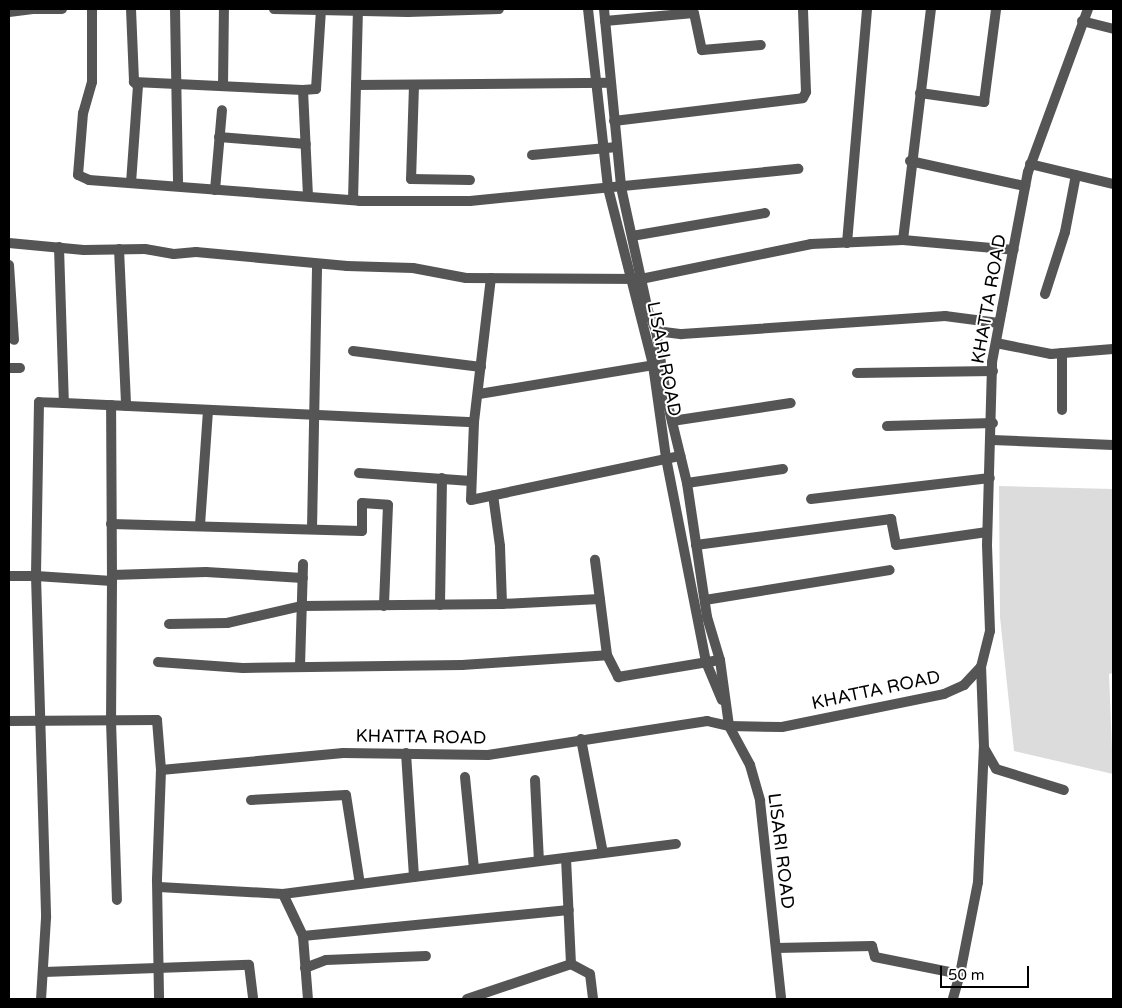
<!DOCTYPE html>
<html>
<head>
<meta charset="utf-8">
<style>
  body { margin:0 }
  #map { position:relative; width:1122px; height:1008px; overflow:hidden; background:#fff; font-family:"Varela Round",sans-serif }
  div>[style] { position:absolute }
  .green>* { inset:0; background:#dcdcdc }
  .minor>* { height:10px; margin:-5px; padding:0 5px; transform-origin:5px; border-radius:5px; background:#555 }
  .tertiary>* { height:10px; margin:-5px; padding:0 5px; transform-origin:5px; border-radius:5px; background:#555 }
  span { translate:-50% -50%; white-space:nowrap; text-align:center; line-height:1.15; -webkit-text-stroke:4px #fff; paint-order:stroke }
  .street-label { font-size:18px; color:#000 }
  .frame { position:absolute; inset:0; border:10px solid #000; pointer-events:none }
  .scale { position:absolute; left:940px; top:966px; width:89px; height:22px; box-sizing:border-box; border:2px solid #000; border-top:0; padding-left:6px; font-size:15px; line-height:18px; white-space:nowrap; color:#000; -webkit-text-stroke:4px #fff; paint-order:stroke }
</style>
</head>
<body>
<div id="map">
  <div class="green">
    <i style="clip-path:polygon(999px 486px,1113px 489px,1113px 673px,1109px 674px,1113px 774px,1014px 751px,1000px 617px)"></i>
  </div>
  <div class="minor">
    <i style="left:33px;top:9px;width:29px"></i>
    <i style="left:92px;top:9px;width:73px;rotate:90deg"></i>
    <i style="left:92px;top:82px;width:32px;rotate:106deg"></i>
    <i style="left:83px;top:113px;width:62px;rotate:94.6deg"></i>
    <i style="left:78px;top:175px;width:12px;rotate:24deg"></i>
    <i style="left:89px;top:180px;width:271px;rotate:4.4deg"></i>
    <i style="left:359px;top:201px;width:111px"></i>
    <i style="left:470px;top:201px;width:330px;rotate:-5.6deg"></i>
    <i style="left:131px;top:9px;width:73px;rotate:87.6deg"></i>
    <i style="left:134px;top:82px;width:169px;rotate:2.7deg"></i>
    <i style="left:303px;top:90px;width:106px;rotate:87.3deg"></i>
    <i style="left:175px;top:9px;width:175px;rotate:89deg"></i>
    <i style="left:274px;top:9px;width:134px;rotate:1.3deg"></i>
    <i style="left:408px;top:12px;width:91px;rotate:-1.9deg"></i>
    <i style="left:9px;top:12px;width:24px;rotate:-7deg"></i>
    <i style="left:605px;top:21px;width:89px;rotate:-5.1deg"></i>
    <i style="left:694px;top:13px;width:38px;rotate:78deg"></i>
    <i style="left:702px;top:50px;width:59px;rotate:-4.8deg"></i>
    <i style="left:1082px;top:21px;width:32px;rotate:14deg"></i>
    <i style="left:356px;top:85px;width:254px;rotate:-0.5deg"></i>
    <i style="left:414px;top:85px;width:94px;rotate:91.8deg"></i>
    <i style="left:411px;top:179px;width:59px;rotate:1deg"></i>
    <i style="left:223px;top:86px;width:77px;rotate:-89.3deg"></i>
    <i style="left:303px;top:90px;width:13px;rotate:-4deg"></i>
    <i style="left:316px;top:89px;width:79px;rotate:-86.4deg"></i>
    <i style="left:920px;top:93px;width:65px;rotate:8deg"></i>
    <i style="left:984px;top:102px;width:94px;rotate:-82.6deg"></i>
    <i style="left:614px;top:121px;width:190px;rotate:-6.9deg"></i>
    <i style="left:803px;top:98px;width:7px;rotate:-63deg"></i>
    <i style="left:806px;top:92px;width:83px;rotate:-92.1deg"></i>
    <i style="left:219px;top:137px;width:87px;rotate:4.6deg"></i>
    <i style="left:532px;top:155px;width:85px;rotate:-5.4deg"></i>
    <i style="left:910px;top:161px;width:118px;rotate:12.3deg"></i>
    <i style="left:1030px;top:164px;width:85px;rotate:13.5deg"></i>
    <i style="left:131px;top:183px;width:97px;rotate:-85.9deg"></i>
    <i style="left:138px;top:86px;width:6px;rotate:-135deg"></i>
    <i style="left:215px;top:190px;width:80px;rotate:-85deg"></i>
    <i style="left:353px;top:200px;width:191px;rotate:-88.5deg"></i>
    <i style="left:632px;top:236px;width:135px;rotate:-9.8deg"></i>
    <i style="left:903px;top:240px;width:233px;rotate:-83.1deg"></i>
    <i style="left:847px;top:243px;width:235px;rotate:-85.1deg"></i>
    <i style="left:59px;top:247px;width:156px;rotate:88.2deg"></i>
    <i style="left:64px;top:403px;width:410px;rotate:2.7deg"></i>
    <i style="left:474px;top:422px;width:78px;rotate:92.2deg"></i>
    <i style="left:471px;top:500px;width:214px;rotate:-11.9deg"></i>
    <i style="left:119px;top:249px;width:157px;rotate:87.4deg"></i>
    <i style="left:9px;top:265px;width:75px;rotate:86.2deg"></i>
    <i style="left:1045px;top:294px;width:65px;rotate:-72.1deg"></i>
    <i style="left:1065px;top:232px;width:58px;rotate:-79.1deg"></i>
    <i style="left:656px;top:331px;width:26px;rotate:7deg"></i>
    <i style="left:682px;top:334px;width:264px;rotate:-3.9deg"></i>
    <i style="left:945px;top:316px;width:54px;rotate:7.4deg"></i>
    <i style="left:996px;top:343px;width:56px;rotate:11.3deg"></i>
    <i style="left:1051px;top:354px;width:62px;rotate:-4.6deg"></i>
    <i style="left:353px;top:351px;width:129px;rotate:7.1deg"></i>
    <i style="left:9px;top:368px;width:11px"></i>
    <i style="left:857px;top:373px;width:136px;rotate:-0.8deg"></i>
    <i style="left:479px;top:394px;width:183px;rotate:-9.4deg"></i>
    <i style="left:64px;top:403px;width:25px;rotate:-178deg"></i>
    <i style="left:39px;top:402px;width:174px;rotate:91deg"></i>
    <i style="left:36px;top:576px;width:76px;rotate:3.8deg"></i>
    <i style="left:112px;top:581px;width:176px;rotate:-90.3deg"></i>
    <i style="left:1062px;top:410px;width:57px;rotate:-90deg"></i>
    <i style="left:672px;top:421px;width:120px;rotate:-8.6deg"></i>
    <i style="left:474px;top:422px;width:145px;rotate:-83.3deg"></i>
    <i style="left:887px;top:426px;width:106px;rotate:-1.6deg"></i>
    <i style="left:992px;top:440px;width:121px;rotate:2.4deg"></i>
    <i style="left:359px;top:473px;width:112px;rotate:4.1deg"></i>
    <i style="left:687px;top:483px;width:97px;rotate:-8.3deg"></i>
    <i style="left:811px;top:499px;width:180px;rotate:-6.7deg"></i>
    <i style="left:111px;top:524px;width:251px;rotate:1.6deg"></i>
    <i style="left:362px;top:531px;width:28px;rotate:-90deg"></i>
    <i style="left:362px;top:503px;width:26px;rotate:4deg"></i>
    <i style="left:388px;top:505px;width:101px;rotate:92.3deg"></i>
    <i style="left:200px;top:525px;width:115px;rotate:-86deg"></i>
    <i style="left:312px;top:529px;width:265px;rotate:-88.9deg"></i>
    <i style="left:696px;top:545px;width:197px;rotate:-7.6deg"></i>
    <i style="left:891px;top:519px;width:26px;rotate:79deg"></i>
    <i style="left:896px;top:545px;width:92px;rotate:-8.1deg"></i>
    <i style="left:112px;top:575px;width:94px;rotate:-1.8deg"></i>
    <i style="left:206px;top:572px;width:97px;rotate:3.5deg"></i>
    <i style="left:9px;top:576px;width:27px"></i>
    <i style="left:36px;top:576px;width:342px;rotate:88.3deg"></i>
    <i style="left:46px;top:918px;width:81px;rotate:93.5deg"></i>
    <i style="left:112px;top:581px;width:140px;rotate:90.4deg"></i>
    <i style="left:111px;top:721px;width:179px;rotate:88.1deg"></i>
    <i style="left:705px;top:600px;width:187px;rotate:-9.2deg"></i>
    <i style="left:502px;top:604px;width:98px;rotate:-2.9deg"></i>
    <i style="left:440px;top:605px;width:127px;rotate:-89.1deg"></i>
    <i style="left:169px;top:624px;width:58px;rotate:-1deg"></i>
    <i style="left:227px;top:623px;width:77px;rotate:-12.8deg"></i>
    <i style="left:302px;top:606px;width:200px;rotate:-0.6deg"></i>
    <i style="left:502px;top:604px;width:58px;rotate:-92deg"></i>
    <i style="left:500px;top:546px;width:51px;rotate:-97.8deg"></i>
    <i style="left:607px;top:655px;width:25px;rotate:63deg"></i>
    <i style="left:618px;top:677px;width:103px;rotate:-9.5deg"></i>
    <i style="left:158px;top:662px;width:85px;rotate:4deg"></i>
    <i style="left:243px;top:668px;width:219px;rotate:-0.8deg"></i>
    <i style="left:462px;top:665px;width:145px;rotate:-3.9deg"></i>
    <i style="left:607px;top:655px;width:96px;rotate:-97.2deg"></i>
    <i style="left:300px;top:666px;width:102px;rotate:-88.3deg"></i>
    <i style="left:9px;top:721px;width:148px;rotate:-0.4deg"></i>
    <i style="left:157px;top:720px;width:50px;rotate:85.4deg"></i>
    <i style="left:161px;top:770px;width:111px;rotate:92.1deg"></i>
    <i style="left:157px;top:881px;width:118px;rotate:89deg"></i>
    <i style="left:581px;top:739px;width:116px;rotate:79.1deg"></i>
    <i style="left:984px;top:748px;width:24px;rotate:60deg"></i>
    <i style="left:996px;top:769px;width:71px;rotate:17.2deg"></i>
    <i style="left:406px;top:753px;width:124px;rotate:86.3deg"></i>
    <i style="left:414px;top:877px;width:264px;rotate:-7.2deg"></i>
    <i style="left:465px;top:777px;width:92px;rotate:84.4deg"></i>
    <i style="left:535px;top:780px;width:81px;rotate:87.2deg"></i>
    <i style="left:251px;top:800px;width:95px;rotate:-3deg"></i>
    <i style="left:346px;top:795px;width:90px;rotate:81.1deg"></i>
    <i style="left:566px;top:858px;width:106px;rotate:87.3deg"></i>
    <i style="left:571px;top:964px;width:21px;rotate:28deg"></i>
    <i style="left:590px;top:974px;width:25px;rotate:83deg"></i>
    <i style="left:159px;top:887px;width:124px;rotate:3.2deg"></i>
    <i style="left:283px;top:894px;width:132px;rotate:-7.4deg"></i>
    <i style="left:283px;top:894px;width:47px;rotate:64.5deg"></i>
    <i style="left:303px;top:936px;width:63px;rotate:85.5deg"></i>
    <i style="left:303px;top:936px;width:267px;rotate:-5.6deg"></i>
    <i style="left:776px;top:948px;width:96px;rotate:-1.2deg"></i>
    <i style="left:872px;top:946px;width:11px;rotate:75deg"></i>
    <i style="left:875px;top:957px;width:87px;rotate:11.3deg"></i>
    <i style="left:960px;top:974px;width:26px;rotate:106deg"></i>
    <i style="left:305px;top:968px;width:22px;rotate:-21deg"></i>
    <i style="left:326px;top:960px;width:100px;rotate:-2.3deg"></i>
    <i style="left:44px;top:972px;width:205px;rotate:-2deg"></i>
    <i style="left:249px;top:965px;width:34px;rotate:83deg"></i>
    <i style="left:960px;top:974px;width:94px;rotate:-78.9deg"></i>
    <i style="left:978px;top:882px;width:135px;rotate:-87.5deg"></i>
    <i style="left:984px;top:747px;width:80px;rotate:-92.1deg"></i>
    <i style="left:467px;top:999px;width:110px;rotate:-18.6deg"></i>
  </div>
  <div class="tertiary">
    <i style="left:588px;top:9px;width:180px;rotate:83.6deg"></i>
    <i style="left:608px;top:188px;width:183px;rotate:75.7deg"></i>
    <i style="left:653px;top:365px;width:94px;rotate:82deg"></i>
    <i style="left:666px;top:458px;width:208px;rotate:78.9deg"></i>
    <i style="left:706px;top:662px;width:41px;rotate:67.2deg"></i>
    <i style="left:604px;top:9px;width:179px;rotate:84.5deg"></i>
    <i style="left:621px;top:187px;width:127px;rotate:77.7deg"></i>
    <i style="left:648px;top:311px;width:22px;rotate:68deg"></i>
    <i style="left:656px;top:331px;width:71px;rotate:81.1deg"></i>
    <i style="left:667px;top:401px;width:84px;rotate:76.3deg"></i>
    <i style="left:687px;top:483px;width:135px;rotate:81.5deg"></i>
    <i style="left:707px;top:617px;width:45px;rotate:73.2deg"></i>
    <i style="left:720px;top:660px;width:67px;rotate:82.2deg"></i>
    <i style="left:729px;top:726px;width:44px;rotate:61.7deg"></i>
    <i style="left:750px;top:765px;width:37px;rotate:74deg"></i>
    <i style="left:760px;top:801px;width:199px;rotate:83.9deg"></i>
    <i style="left:9px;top:243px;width:75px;rotate:5.3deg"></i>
    <i style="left:84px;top:250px;width:61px;rotate:-0.9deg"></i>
    <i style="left:145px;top:249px;width:29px;rotate:10deg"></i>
    <i style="left:174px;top:254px;width:22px;rotate:-5deg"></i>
    <i style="left:196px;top:252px;width:152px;rotate:5.3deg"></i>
    <i style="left:347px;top:266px;width:66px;rotate:1.7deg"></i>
    <i style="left:413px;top:268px;width:54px;rotate:10.7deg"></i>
    <i style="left:466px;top:278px;width:175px;rotate:0.3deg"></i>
    <i style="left:641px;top:279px;width:174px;rotate:-11.6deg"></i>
    <i style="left:811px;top:244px;width:92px;rotate:-2.5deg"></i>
    <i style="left:903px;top:240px;width:111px;rotate:5.1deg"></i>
    <i style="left:161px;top:770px;width:183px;rotate:-5.3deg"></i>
    <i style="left:343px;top:753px;width:145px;rotate:0.8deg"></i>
    <i style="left:488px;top:755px;width:222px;rotate:-8.8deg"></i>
    <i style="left:707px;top:721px;width:23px;rotate:13deg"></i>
    <i style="left:729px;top:726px;width:53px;rotate:1.1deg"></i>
    <i style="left:782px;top:727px;width:165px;rotate:-11.5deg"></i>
    <i style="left:944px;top:694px;width:22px;rotate:-24deg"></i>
    <i style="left:964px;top:685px;width:25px;rotate:-47deg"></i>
    <i style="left:981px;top:667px;width:37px;rotate:-76deg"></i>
    <i style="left:990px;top:631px;width:86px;rotate:-92deg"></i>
    <i style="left:987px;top:545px;width:183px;rotate:-88.4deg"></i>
    <i style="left:992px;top:362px;width:54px;rotate:-79.3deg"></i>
    <i style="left:1002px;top:309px;width:139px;rotate:-79.3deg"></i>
    <i style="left:1028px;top:172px;width:174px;rotate:-69.8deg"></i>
  </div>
  <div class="street-label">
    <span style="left:989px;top:299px;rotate:-80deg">KHATTA ROAD</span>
    <span style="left:664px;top:359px;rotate:79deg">LISARI ROAD</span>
    <span style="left:876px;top:690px;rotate:-12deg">KHATTA ROAD</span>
    <span style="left:421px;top:737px;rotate:1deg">KHATTA ROAD</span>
    <span style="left:781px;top:851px;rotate:83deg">LISARI ROAD</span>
  </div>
  <div class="frame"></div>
  <div class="scale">50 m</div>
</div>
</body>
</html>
